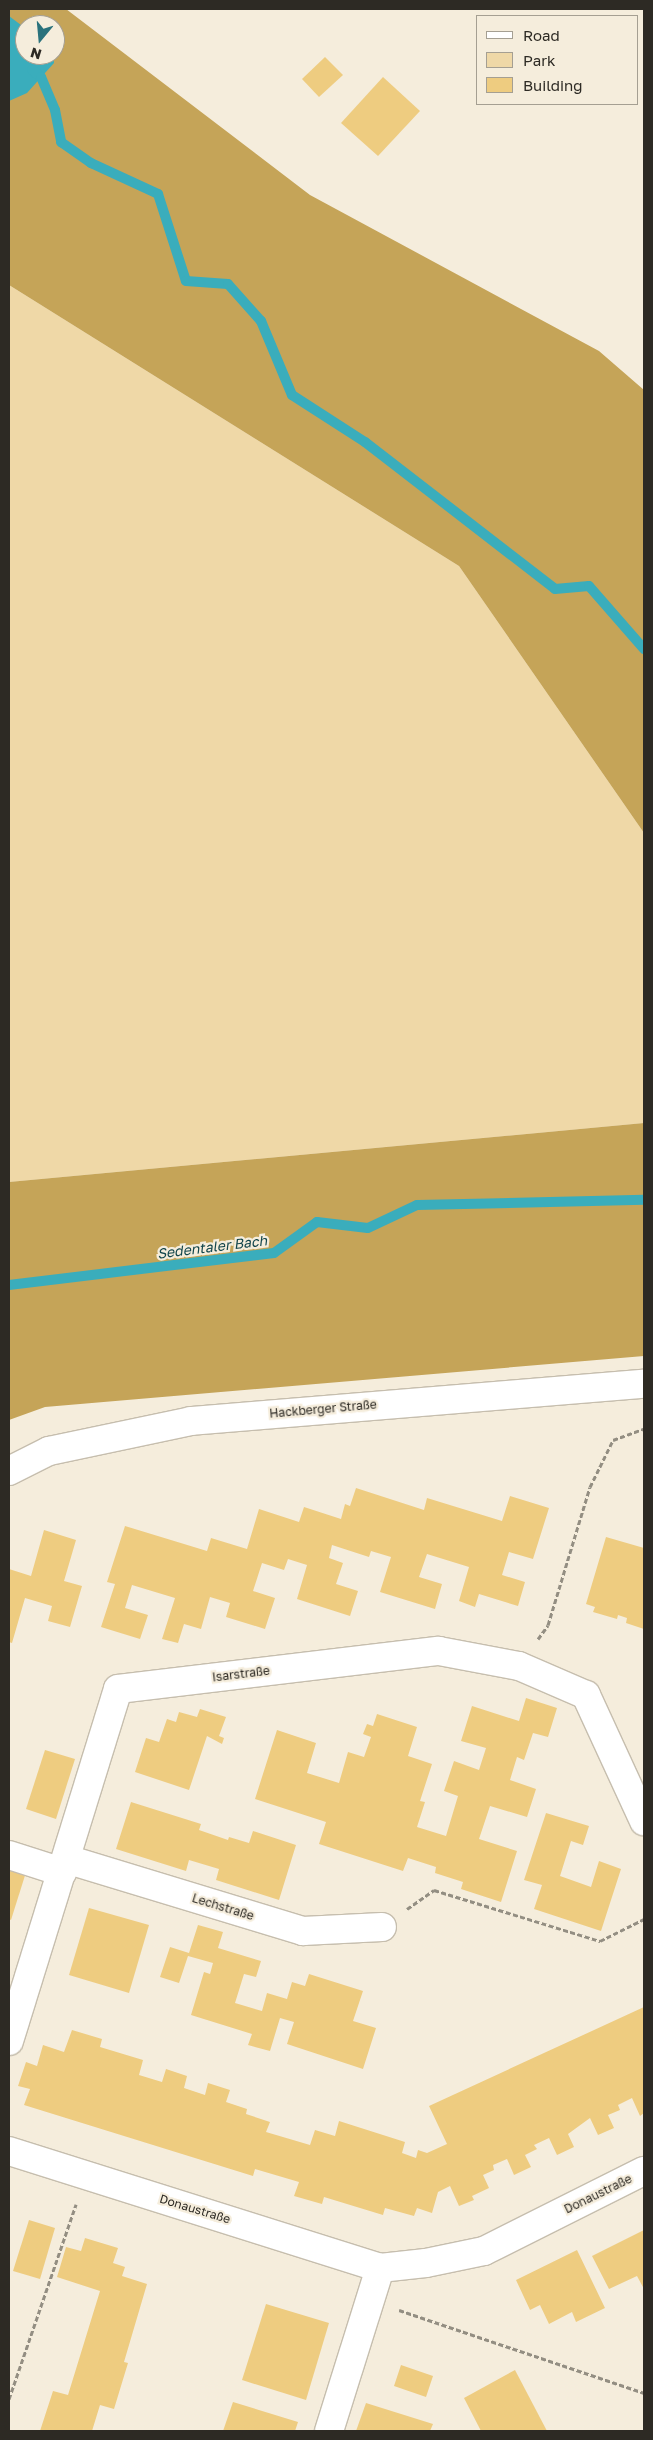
<!DOCTYPE html>
<html>
<head>
<meta charset="utf-8">
<style>
  body { margin:0 }
  #map { position:relative; width:653px; height:2440px; overflow:hidden; background:#f5eddc; font-family:"Golos Text",sans-serif }
  div>[style] { position:absolute }
  [style*='--x'] { left:calc(var(--x)*1px); top:calc(var(--y)*1px); width:calc(var(--w)*1px); rotate:calc(var(--a)*1deg) }
  .green>* { inset:0; background:#efd8a7 }
  .forest>* { inset:0; background:#c5a458 }
  .water>* { inset:0; background:#3aadbc }
  .stream>* { height:10px; margin:-5px; padding:0 5px; transform-origin:5px; border-radius:5px; background:#3aadbc }
  .building>* { inset:0; background:#eecc80 }
  .path>* { height:3px; margin-top:-1.5px; transform-origin:0; background:repeating-linear-gradient(90deg,#938e82 0 5px,transparent 0 7.5px) }
  .roads { filter:drop-shadow(1px 0 #c6beae) drop-shadow(-1px 0 #c6beae) drop-shadow(0 1px #c6beae) drop-shadow(0 -1px #c6beae) }
  .minor>* { height:28px; margin:-14px; padding:0 14px; transform-origin:14px; border-radius:14px; background:#fff }
  span { translate:-50% -50%; white-space:nowrap; text-align:center; line-height:1.15; -webkit-text-stroke:4.5px #f5eddc; paint-order:stroke }
  .street-label { font-size:12px; color:#2d2a24 }
  .water-label { font-size:14px; color:#12454b; font-style:italic }
  .frame { position:absolute; inset:0; border:10px solid #2d2a24; pointer-events:none }
  .legend { position:absolute; left:476px; top:15px; width:162px; height:90px; box-sizing:border-box; background:#f5eddc; border:1px solid #a59f92; margin:0; padding:6px 9px; list-style:none; font-size:15px; color:#2d2a24 }
  .legend li { display:flex; align-items:center; gap:10px; height:25px }
  .legend b { width:25px; border:1px solid #a59f92 }
  .north { position:absolute; left:15px; top:15px; width:50px; height:50px; box-sizing:border-box; background:#f5eddc; border:1px solid #a59f92; border-radius:50%; rotate:197deg; font-size:14px; font-weight:700; line-height:20px; text-align:center; color:#2d2a24 }
  .north::after { content:''; display:block; margin:auto; width:18px; height:22px; background:#2a727c; clip-path:polygon(50% 0,100% 100%,50% 72%,0 100%) }
</style>
</head>
<body>
<div id="map">
  <div class="green">
    <div style="clip-path:polygon(9px 285px,459px 566px,644px 833px,644px 1123px,9px 1182px)"></div>
  </div>
  <div class="forest">
    <div style="clip-path:polygon(evenodd,9px 9px,66px 9px,310px 195px,599px 351px,644px 390px,644px 833px,459px 566px,9px 285px,9px 9px,25px 25px,55px 25px,55px 55px,25px 55px,25px 25px)"></div>
    <div style="clip-path:polygon(644px 1123px,644px 1356px,45px 1407px,9px 1420px,9px 1182px)"></div>
  </div>
  <div class="water">
    <div style="clip-path:polygon(9px 16px,25px 28px,25px 55px,53px 55px,54px 63px,27px 93px,9px 101px)"></div>
  </div>
  <div class="stream">
    <div style="--x:32;--y:70;--w:11;--a:38"></div>
    <div style="--x:41;--y:77;--w:36;--a:67"></div>
    <div style="--x:55;--y:110;--w:33;--a:79"></div>
    <div style="--x:61;--y:142;--w:37;--a:35"></div>
    <div style="--x:91;--y:163;--w:74;--a:24.8"></div>
    <div style="--x:158;--y:194;--w:91;--a:72.2"></div>
    <div style="--x:186;--y:281;--w:42;--a:4.1"></div>
    <div style="--x:228;--y:284;--w:50;--a:48.3"></div>
    <div style="--x:261;--y:321;--w:80;--a:67.3"></div>
    <div style="--x:292;--y:395;--w:87;--a:32.8"></div>
    <div style="--x:365;--y:442;--w:240;--a:37.7"></div>
    <div style="--x:555;--y:589;--w:34;--a:-5"></div>
    <div style="--x:589;--y:586;--w:84;--a:48.9"></div>
    <div style="--x:9;--y:1285;--w:267;--a:-6.9"></div>
    <div style="--x:274;--y:1253;--w:53;--a:-35.8"></div>
    <div style="--x:317;--y:1222;--w:51;--a:6.7"></div>
    <div style="--x:368;--y:1228;--w:54;--a:-25.1"></div>
    <div style="--x:417;--y:1205;--w:227;--a:-1.3"></div>
  </div>
  <div class="building">
    <div style="clip-path:polygon(325px 57px,343px 75px,319px 97px,302px 79px)"></div>
    <div style="clip-path:polygon(383px 77px,420px 111px,378px 156px,341px 123px)"></div>
    <div style="clip-path:polygon(356px 1488px,424px 1510px,427px 1498px,502px 1521px,510px 1496px,549px 1508px,533px 1559px,509px 1552px,502px 1575px,525px 1582px,518px 1606px,479px 1594px,475px 1607px,459px 1601px,469px 1567px,427px 1554px,419px 1577px,442px 1584px,435px 1609px,380px 1592px,391px 1557px,371px 1551px,369px 1557px,332px 1545px,329px 1558px,343px 1563px,336px 1584px,358px 1591px,350px 1616px,297px 1599px,307px 1565px,288px 1559px,284px 1570px,262px 1563px,253px 1591px,275px 1598px,265px 1629px,226px 1617px,230px 1603px,210px 1597px,201px 1629px,184px 1624px,178px 1643px,162px 1639px,175px 1598px,132px 1585px,125px 1608px,148px 1615px,140px 1639px,101px 1627px,115px 1584px,107px 1582px,125px 1526px,207px 1551px,211px 1538px,247px 1549px,259px 1509px,299px 1522px,304px 1507px,341px 1519px,345px 1504px,350px 1506px)"></div>
    <div style="clip-path:polygon(44px 1530px,76px 1540px,64px 1581px,82px 1586px,70px 1627px,48px 1621px,52px 1606px,25px 1598px,12px 1643px,9px 1642px,9px 1569px,31px 1576px)"></div>
    <div style="clip-path:polygon(606px 1537px,644px 1548px,644px 1629px,626px 1623px,627px 1618px,618px 1615px,617px 1619px,593px 1612px,595px 1607px,586px 1604px)"></div>
    <div style="clip-path:polygon(526px 1698px,557px 1708px,548px 1737px,533px 1733px,524px 1760px,517px 1757px,510px 1780px,536px 1789px,527px 1817px,490px 1806px,479px 1839px,517px 1851px,501px 1902px,461px 1889px,463px 1882px,435px 1873px,436px 1867px,408px 1858px,403px 1871px,319px 1844px,326px 1822px,255px 1799px,277px 1730px,316px 1743px,307px 1773px,339px 1783px,348px 1752px,364px 1757px,371px 1737px,363px 1734px,367px 1724px,373px 1726px,377px 1714px,417px 1727px,408px 1756px,432px 1764px,420px 1801px,425px 1802px,417px 1827px,446px 1836px,458px 1796px,444px 1791px,454px 1761px,479px 1770px,486px 1748px,461px 1741px,472px 1706px,519px 1721px)"></div>
    <div style="clip-path:polygon(200px 1709px,226px 1717px,219px 1736px,224px 1738px,222px 1744px,207px 1736px,189px 1790px,135px 1772px,146px 1738px,159px 1742px,167px 1719px,176px 1722px,179px 1712px,197px 1717px)"></div>
    <div style="clip-path:polygon(45px 1750px,75px 1759px,56px 1819px,26px 1809px)"></div>
    <div style="clip-path:polygon(131px 1802px,201px 1824px,199px 1830px,228px 1840px,229px 1837px,249px 1843px,253px 1831px,296px 1845px,279px 1900px,216px 1880px,219px 1869px,189px 1860px,186px 1871px,116px 1849px)"></div>
    <div style="clip-path:polygon(546px 1813px,589px 1826px,583px 1845px,571px 1841px,560px 1876px,591px 1887px,599px 1861px,621px 1869px,601px 1931px,534px 1909px,542px 1885px,524px 1880px)"></div>
    <div style="clip-path:polygon(9px 1863px,27px 1869px,11px 1920px,9px 1919px)"></div>
    <div style="clip-path:polygon(89px 1908px,149px 1925px,129px 1993px,69px 1975px)"></div>
    <div style="clip-path:polygon(198px 1925px,223px 1932px,218px 1948px,261px 1961px,256px 1977px,244px 1974px,235px 2003px,262px 2011px,267px 1993px,287px 1999px,292px 1982px,305px 1986px,309px 1974px,363px 1991px,353px 2021px,376px 2028px,363px 2069px,287px 2044px,294px 2022px,280px 2018px,270px 2051px,248px 2045px,252px 2034px,191px 2015px,204px 1972px,210px 1974px,213px 1963px,188px 1956px,179px 1983px,160px 1977px,170px 1947px,189px 1953px)"></div>
    <div style="clip-path:polygon(644px 2007px,644px 2113px,640px 2116px,632px 2098px,618px 2105px,620px 2110px,608px 2115px,614px 2128px,598px 2135px,590px 2118px,568px 2134px,574px 2147px,557px 2155px,549px 2138px,534px 2145px,537px 2149px,525px 2155px,531px 2167px,514px 2175px,507px 2159px,493px 2165px,494px 2170px,483px 2175px,489px 2188px,472px 2196px,474px 2200px,459px 2206px,450px 2186px,438px 2192px,432px 2213px,417px 2208px,414px 2216px,385px 2208px,383px 2215px,324px 2197px,322px 2204px,294px 2196px,299px 2182px,255px 2169px,253px 2176px,24px 2105px,30px 2089px,18px 2086px,26px 2062px,37px 2066px,43px 2045px,64px 2052px,72px 2030px,102px 2039px,100px 2047px,143px 2060px,139px 2075px,162px 2082px,166px 2069px,187px 2076px,184px 2088px,205px 2095px,208px 2083px,230px 2090px,226px 2102px,247px 2109px,246px 2114px,270px 2122px,266px 2132px,310px 2145px,315px 2130px,335px 2136px,339px 2121px,405px 2142px,402px 2153px,416px 2158px,418px 2150px,427px 2153px,447px 2144px,429px 2106px)"></div>
    <div style="clip-path:polygon(29px 2220px,55px 2228px,40px 2279px,13px 2271px)"></div>
    <div style="clip-path:polygon(644px 2230px,644px 2289px,637px 2276px,609px 2289px,592px 2256px)"></div>
    <div style="clip-path:polygon(85px 2238px,118px 2248px,113px 2263px,125px 2267px,122px 2276px,147px 2284px,124px 2362px,128px 2363px,114px 2409px,100px 2405px,92px 2431px,40px 2431px,53px 2391px,68px 2395px,100px 2291px,57px 2277px,66px 2247px,81px 2251px)"></div>
    <div style="clip-path:polygon(577px 2250px,605px 2308px,576px 2322px,572px 2312px,549px 2324px,540px 2305px,530px 2310px,516px 2280px)"></div>
    <div style="clip-path:polygon(266px 2304px,329px 2323px,306px 2400px,242px 2380px)"></div>
    <div style="clip-path:polygon(401px 2365px,433px 2376px,426px 2397px,394px 2386px)"></div>
    <div style="clip-path:polygon(515px 2370px,547px 2431px,481px 2431px,464px 2398px)"></div>
    <div style="clip-path:polygon(233px 2402px,298px 2422px,295px 2431px,223px 2431px)"></div>
    <div style="clip-path:polygon(366px 2403px,433px 2424px,430px 2431px,356px 2431px)"></div>
  </div>
  <div class="path">
    <div style="--x:538;--y:1639;--w:17;--a:-54"></div>
    <div style="--x:548;--y:1625;--w:144;--a:-73.1"></div>
    <div style="--x:590;--y:1487;--w:52;--a:-63.9"></div>
    <div style="--x:613;--y:1440;--w:33;--a:-20"></div>
    <div style="--x:407;--y:1909;--w:33;--a:-35"></div>
    <div style="--x:434;--y:1890;--w:174;--a:17.1"></div>
    <div style="--x:600;--y:1941;--w:49;--a:-26.6"></div>
    <div style="--x:399;--y:2310;--w:259;--a:18.7"></div>
    <div style="--x:9;--y:2399;--w:206;--a:-71"></div>
  </div>
  <div class="roads">
    <div class="minor">
      <div style="--x:9;--y:1471;--w:45;--a:-26.6"></div>
      <div style="--x:49;--y:1451;--w:145;--a:-11.9"></div>
      <div style="--x:191;--y:1421;--w:455;--a:-4.7"></div>
      <div style="--x:9;--y:1855;--w:56;--a:17.8"></div>
      <div style="--x:66;--y:1859;--w:248;--a:16.9"></div>
      <div style="--x:303;--y:1931;--w:79;--a:-2.9"></div>
      <div style="--x:9;--y:2041;--w:368;--a:-72.8"></div>
      <div style="--x:118;--y:1689;--w:323;--a:-6.8"></div>
      <div style="--x:439;--y:1651;--w:81;--a:10.6"></div>
      <div style="--x:519;--y:1666;--w:73;--a:23.4"></div>
      <div style="--x:586;--y:1695;--w:139;--a:65.3"></div>
      <div style="--x:9;--y:2151;--w:389;--a:17.5"></div>
      <div style="--x:380;--y:2268;--w:46;--a:-6.2"></div>
      <div style="--x:426;--y:2263;--w:59;--a:-11.7"></div>
      <div style="--x:484;--y:2251;--w:179;--a:-26.6"></div>
      <div style="--x:329;--y:2431;--w:171;--a:-72.6"></div>
    </div>
  </div>
  <div class="street-label">
    <span style="left:323px;top:1409px;rotate:-5deg">Hackberger Straße</span>
    <span style="left:241px;top:1674px;rotate:-7deg">Isarstraße</span>
    <span style="left:223px;top:1907px;rotate:17deg">Lechstraße</span>
    <span style="left:598px;top:2194px;rotate:-26deg">Donaustraße</span>
    <span style="left:195px;top:2209px;rotate:17deg">Donaustraße</span>
  </div>
  <div class="water-label">
    <span style="left:212px;top:1247px;rotate:-7deg">Sedentaler Bach</span>
  </div>
  <div class="frame"></div>
  <ul class="legend">
  <li><b style="height:6px;background:#fff"></b>Road</li>
  <li><b style="height:14px;background:#efd8a7"></b>Park</li>
  <li><b style="height:14px;background:#eecc80"></b>Building</li>
  </ul>
  <div class="north">N</div>
</div>
</body>
</html>
